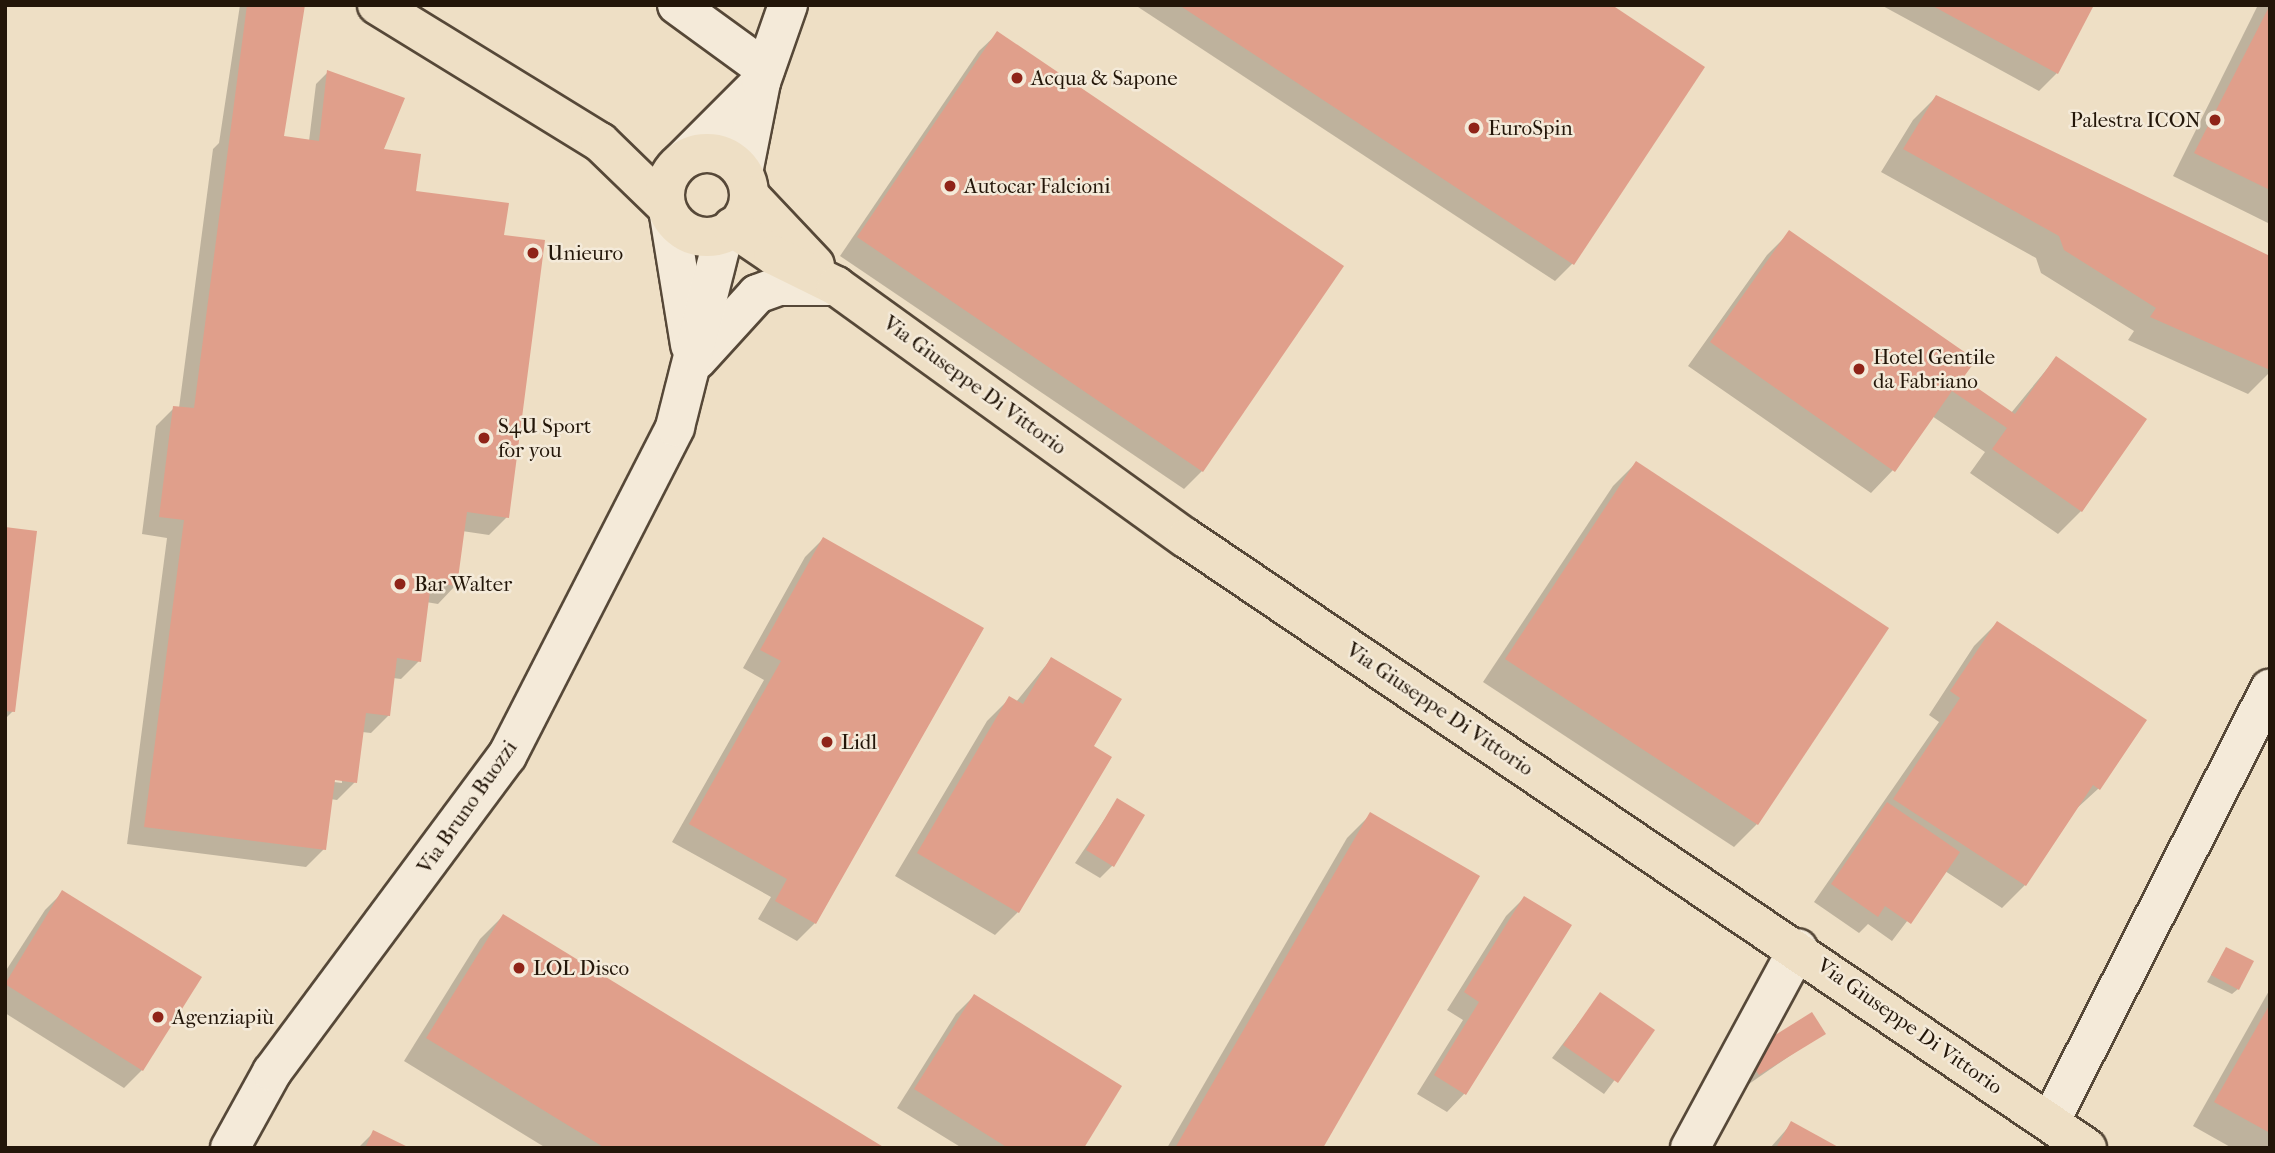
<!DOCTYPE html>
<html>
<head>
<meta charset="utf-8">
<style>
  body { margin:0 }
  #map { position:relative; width:2275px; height:1153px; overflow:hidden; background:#eedfc5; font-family:"IM FELL French Canon",serif }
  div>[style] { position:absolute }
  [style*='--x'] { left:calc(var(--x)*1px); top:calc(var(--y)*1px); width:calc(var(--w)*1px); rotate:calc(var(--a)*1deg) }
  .shadow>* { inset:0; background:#0003 }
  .building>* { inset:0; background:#e09f8b }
  .roads { filter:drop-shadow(2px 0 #564838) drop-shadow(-2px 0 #564838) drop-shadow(0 2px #564838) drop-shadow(0 -2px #564838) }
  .minor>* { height:38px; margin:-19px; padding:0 19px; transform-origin:19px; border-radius:19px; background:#f4ead9 }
  .major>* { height:38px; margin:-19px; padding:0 19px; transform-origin:19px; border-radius:19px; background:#eedfc5 }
  .major>.ring { margin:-19px; padding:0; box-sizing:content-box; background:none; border:38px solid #eedfc5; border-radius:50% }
  .dots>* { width:19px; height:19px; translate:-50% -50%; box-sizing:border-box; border:4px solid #f4ead9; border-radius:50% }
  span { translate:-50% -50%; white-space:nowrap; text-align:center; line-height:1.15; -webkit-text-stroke:5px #f4ead9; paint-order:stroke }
  .poi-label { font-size:21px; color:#231609 }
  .left { translate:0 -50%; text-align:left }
  .right { translate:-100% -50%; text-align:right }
  .street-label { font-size:21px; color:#231609 }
  .frame { position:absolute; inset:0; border:7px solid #231609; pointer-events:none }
</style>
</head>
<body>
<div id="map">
  <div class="shadow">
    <div style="clip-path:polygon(evenodd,240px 5px,303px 5px,282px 138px,309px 141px,316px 84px,328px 72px,414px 193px,502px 236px,507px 517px,489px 535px,462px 531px,455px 586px,438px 604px,426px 602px,419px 661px,401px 679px,393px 678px,389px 715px,371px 733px,362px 732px,355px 782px,337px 800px,330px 799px,324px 849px,306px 867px,127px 844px,167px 538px,142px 534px,156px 426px,174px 408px,179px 408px,213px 149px,219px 143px,240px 5px,326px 777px,342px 780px,342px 783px,326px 781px,326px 777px)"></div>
    <div style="clip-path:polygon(1135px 5px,1608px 5px,1573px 263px,1555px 281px)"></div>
    <div style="clip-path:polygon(1881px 5px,2092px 5px,2057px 73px,2039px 91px)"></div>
    <div style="clip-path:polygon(2258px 5px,2270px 5px,2270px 224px,2173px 176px)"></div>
    <div style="clip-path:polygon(997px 34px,1202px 471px,1184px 489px,840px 256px,979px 51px)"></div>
    <div style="clip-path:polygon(1936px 97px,2270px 258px,2270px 372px,2248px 394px,2128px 340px,2134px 331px,2041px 273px,2036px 258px,1881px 172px,1913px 120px)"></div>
    <div style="clip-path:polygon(1790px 232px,1961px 378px,2011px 413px,2056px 358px,2081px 511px,2058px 534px,1970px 473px,1985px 452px,1932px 416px,1893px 470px,1871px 493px,1688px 366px,1767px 255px)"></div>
    <div style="clip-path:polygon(1636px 463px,1757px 824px,1734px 847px,1483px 682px,1613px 486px)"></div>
    <div style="clip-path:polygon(5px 529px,13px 711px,5px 719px)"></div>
    <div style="clip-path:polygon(823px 539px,815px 923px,797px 941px,758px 919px,771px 897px,672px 842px,764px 680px,743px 668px,805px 557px)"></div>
    <div style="clip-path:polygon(1997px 623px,2099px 788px,2075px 810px,2025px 885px,2002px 908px,1945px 871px,1892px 941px,1868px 924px,1859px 933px,1814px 902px,1939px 722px,1929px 715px,1974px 646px)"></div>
    <div style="clip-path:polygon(1051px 659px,1091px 747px,1018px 912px,995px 935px,895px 876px,987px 721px,1010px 698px,1016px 702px)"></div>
    <div style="clip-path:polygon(1117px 801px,1112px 866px,1100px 878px,1075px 863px)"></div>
    <div style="clip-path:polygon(1370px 815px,1321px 1148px,1167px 1148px,1347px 838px)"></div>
    <div style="clip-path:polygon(63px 892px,142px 1070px,124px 1088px,5px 1013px,5px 972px,45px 910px)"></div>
    <div style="clip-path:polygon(1524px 898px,1569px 926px,1464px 1094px,1447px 1112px,1417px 1094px,1463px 1020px,1447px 1010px,1506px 916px)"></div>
    <div style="clip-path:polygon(503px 916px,882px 1148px,546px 1148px,404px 1061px,480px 939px)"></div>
    <div style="clip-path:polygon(2226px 949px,2238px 989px,2232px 994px,2207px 982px)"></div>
    <div style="clip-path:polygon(2270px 989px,2270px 1148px,2232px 1148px,2193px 1126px)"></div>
    <div style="clip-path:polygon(1600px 995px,1652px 1031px,1604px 1094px,1552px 1058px)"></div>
    <div style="clip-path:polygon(974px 996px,1082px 1148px,962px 1148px,897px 1108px,956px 1014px)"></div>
    <div style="clip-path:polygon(1823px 1033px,1746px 1086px,1734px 1067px)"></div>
    <div style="clip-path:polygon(1792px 1123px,1837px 1148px,1770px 1148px)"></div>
    <div style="clip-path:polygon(374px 1132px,406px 1148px,358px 1148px)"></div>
  </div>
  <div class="building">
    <div style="clip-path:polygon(247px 5px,305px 5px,284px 136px,319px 141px,327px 70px,405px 98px,384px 149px,421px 154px,416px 191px,509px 203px,504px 235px,545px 240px,509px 518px,467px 512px,457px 586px,431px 583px,421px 662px,397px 658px,390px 716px,366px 713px,357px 783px,335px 780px,326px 850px,144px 827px,184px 520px,159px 517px,173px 406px,194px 408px)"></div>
    <div style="clip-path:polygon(1179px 5px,1612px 5px,1705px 67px,1574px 265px)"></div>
    <div style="clip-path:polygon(1931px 5px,2094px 5px,2058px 74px)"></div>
    <div style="clip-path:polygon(2270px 5px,2270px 190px,2194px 153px)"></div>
    <div style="clip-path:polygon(997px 31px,1344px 266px,1203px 472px,857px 237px)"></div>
    <div style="clip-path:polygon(1936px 95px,2270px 256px,2270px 370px,2150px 317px,2156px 308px,2064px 250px,2059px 236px,1903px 149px)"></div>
    <div style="clip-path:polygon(1789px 230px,1976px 360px,1963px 378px,2015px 414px,2056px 356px,2147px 419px,2082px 512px,1992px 449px,2007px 428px,1952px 391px,1895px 472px,1710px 342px)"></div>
    <div style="clip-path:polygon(1636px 461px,1889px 628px,1758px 825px,1505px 659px)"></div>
    <div style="clip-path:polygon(5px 527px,37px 531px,15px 712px,5px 711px)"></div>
    <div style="clip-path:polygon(823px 537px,984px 628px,816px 924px,775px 901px,787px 879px,689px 824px,781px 661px,760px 650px)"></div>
    <div style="clip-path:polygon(1997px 621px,2147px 720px,2100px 790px,2093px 785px,2026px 886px,1893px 799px,1960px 698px,1950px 691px)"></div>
    <div style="clip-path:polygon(1051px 657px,1122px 699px,1094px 746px,1112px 757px,1019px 913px,917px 853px,1009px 696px,1023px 704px)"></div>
    <div style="clip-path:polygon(1117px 798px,1145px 815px,1114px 867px,1086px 850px)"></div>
    <div style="clip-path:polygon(1887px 802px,1960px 852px,1911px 924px,1885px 906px,1878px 917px,1831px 884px)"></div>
    <div style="clip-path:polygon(1370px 812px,1480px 876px,1323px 1148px,1175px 1148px)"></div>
    <div style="clip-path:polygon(62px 890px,202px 977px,143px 1071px,5px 984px)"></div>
    <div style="clip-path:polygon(1524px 896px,1572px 925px,1466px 1095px,1434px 1075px,1479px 1002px,1464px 992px)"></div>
    <div style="clip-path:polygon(503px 914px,885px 1148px,605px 1148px,426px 1038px)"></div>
    <div style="clip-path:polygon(2226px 947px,2254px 961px,2239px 990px,2211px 975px)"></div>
    <div style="clip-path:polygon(1600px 992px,1655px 1030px,1618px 1083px,1563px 1045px)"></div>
    <div style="clip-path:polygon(974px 994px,1122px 1086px,1084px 1148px,1008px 1148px,914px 1089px)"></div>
    <div style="clip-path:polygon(2270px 1004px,2270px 1133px,2214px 1102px)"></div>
    <div style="clip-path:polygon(1812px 1012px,1826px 1034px,1759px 1075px,1745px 1054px)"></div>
    <div style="clip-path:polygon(1791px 1121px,1840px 1148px,1776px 1148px)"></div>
    <div style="clip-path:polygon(373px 1130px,410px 1148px,365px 1148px)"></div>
  </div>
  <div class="roads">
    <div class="minor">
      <div style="--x:677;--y:5;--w:109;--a:36"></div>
      <div style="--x:683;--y:160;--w:110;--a:-45"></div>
      <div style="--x:743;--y:173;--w:93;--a:-78.8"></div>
      <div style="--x:761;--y:82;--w:82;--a:-70.7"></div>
      <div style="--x:669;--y:215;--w:132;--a:80.8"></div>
      <div style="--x:697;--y:360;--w:89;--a:-47.7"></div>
      <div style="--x:757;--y:294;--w:23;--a:-20"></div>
      <div style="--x:779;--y:286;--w:57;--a:0"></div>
      <div style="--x:2050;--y:1122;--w:486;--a:-63.1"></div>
      <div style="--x:230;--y:1148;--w:87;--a:-61.1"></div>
      <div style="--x:272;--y:1072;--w:394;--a:-53.4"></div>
      <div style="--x:507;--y:756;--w:369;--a:-62.9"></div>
      <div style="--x:675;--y:427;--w:199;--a:-75.8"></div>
      <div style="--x:1690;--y:1148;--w:227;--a:-61.6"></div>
    </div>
    <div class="major">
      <div style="--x:377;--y:5;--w:262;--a:31.6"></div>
      <div style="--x:600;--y:142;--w:92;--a:44.1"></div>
      <div class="ring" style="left:665px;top:153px;width:46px;height:46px"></div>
      <div style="--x:749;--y:195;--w:96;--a:46.7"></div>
      <div style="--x:732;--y:227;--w:50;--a:34.3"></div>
      <div style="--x:773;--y:255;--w:70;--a:26.2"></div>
      <div style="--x:836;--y:286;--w:431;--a:35.8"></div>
      <div style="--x:1186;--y:538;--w:1088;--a:34.1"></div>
    </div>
  </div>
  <div class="dots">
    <div style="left:1017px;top:78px;background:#8f2418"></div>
    <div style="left:2215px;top:120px;background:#8f2418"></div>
    <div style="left:1474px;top:128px;background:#8f2418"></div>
    <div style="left:950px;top:186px;background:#8f2418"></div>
    <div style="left:533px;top:253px;background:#8f2418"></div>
    <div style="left:1859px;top:369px;background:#8f2418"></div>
    <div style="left:484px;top:438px;background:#8f2418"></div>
    <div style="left:400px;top:584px;background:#8f2418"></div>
    <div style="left:827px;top:742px;background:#8f2418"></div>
    <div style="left:519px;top:968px;background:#8f2418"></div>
    <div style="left:158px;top:1017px;background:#8f2418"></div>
  </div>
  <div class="poi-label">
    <span class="left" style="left:1031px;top:78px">Acqua &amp; Sapone</span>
    <span class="right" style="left:2201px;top:120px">Palestra ICON</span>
    <span class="left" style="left:1488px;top:128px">EuroSpin</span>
    <span class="left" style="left:964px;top:186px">Autocar Falcioni</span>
    <span class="left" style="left:547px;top:253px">Unieuro</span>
    <span class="left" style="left:1873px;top:369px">Hotel Gentile<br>da Fabriano</span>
    <span class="left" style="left:498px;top:438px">S4U Sport<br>for you</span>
    <span class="left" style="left:414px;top:584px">Bar Walter</span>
    <span class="left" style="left:841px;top:742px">Lidl</span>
    <span class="left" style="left:533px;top:968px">LOL Disco</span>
    <span class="left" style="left:172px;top:1017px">Agenziapiù</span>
  </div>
  <div class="street-label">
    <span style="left:975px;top:385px;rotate:36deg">Via Giuseppe Di Vittorio</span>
    <span style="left:1440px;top:709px;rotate:34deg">Via Giuseppe Di Vittorio</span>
    <span style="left:467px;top:807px;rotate:-55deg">Via Bruno Buozzi</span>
    <span style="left:1910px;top:1026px;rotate:35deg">Via Giuseppe Di Vittorio</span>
  </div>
  <div class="frame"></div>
</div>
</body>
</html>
